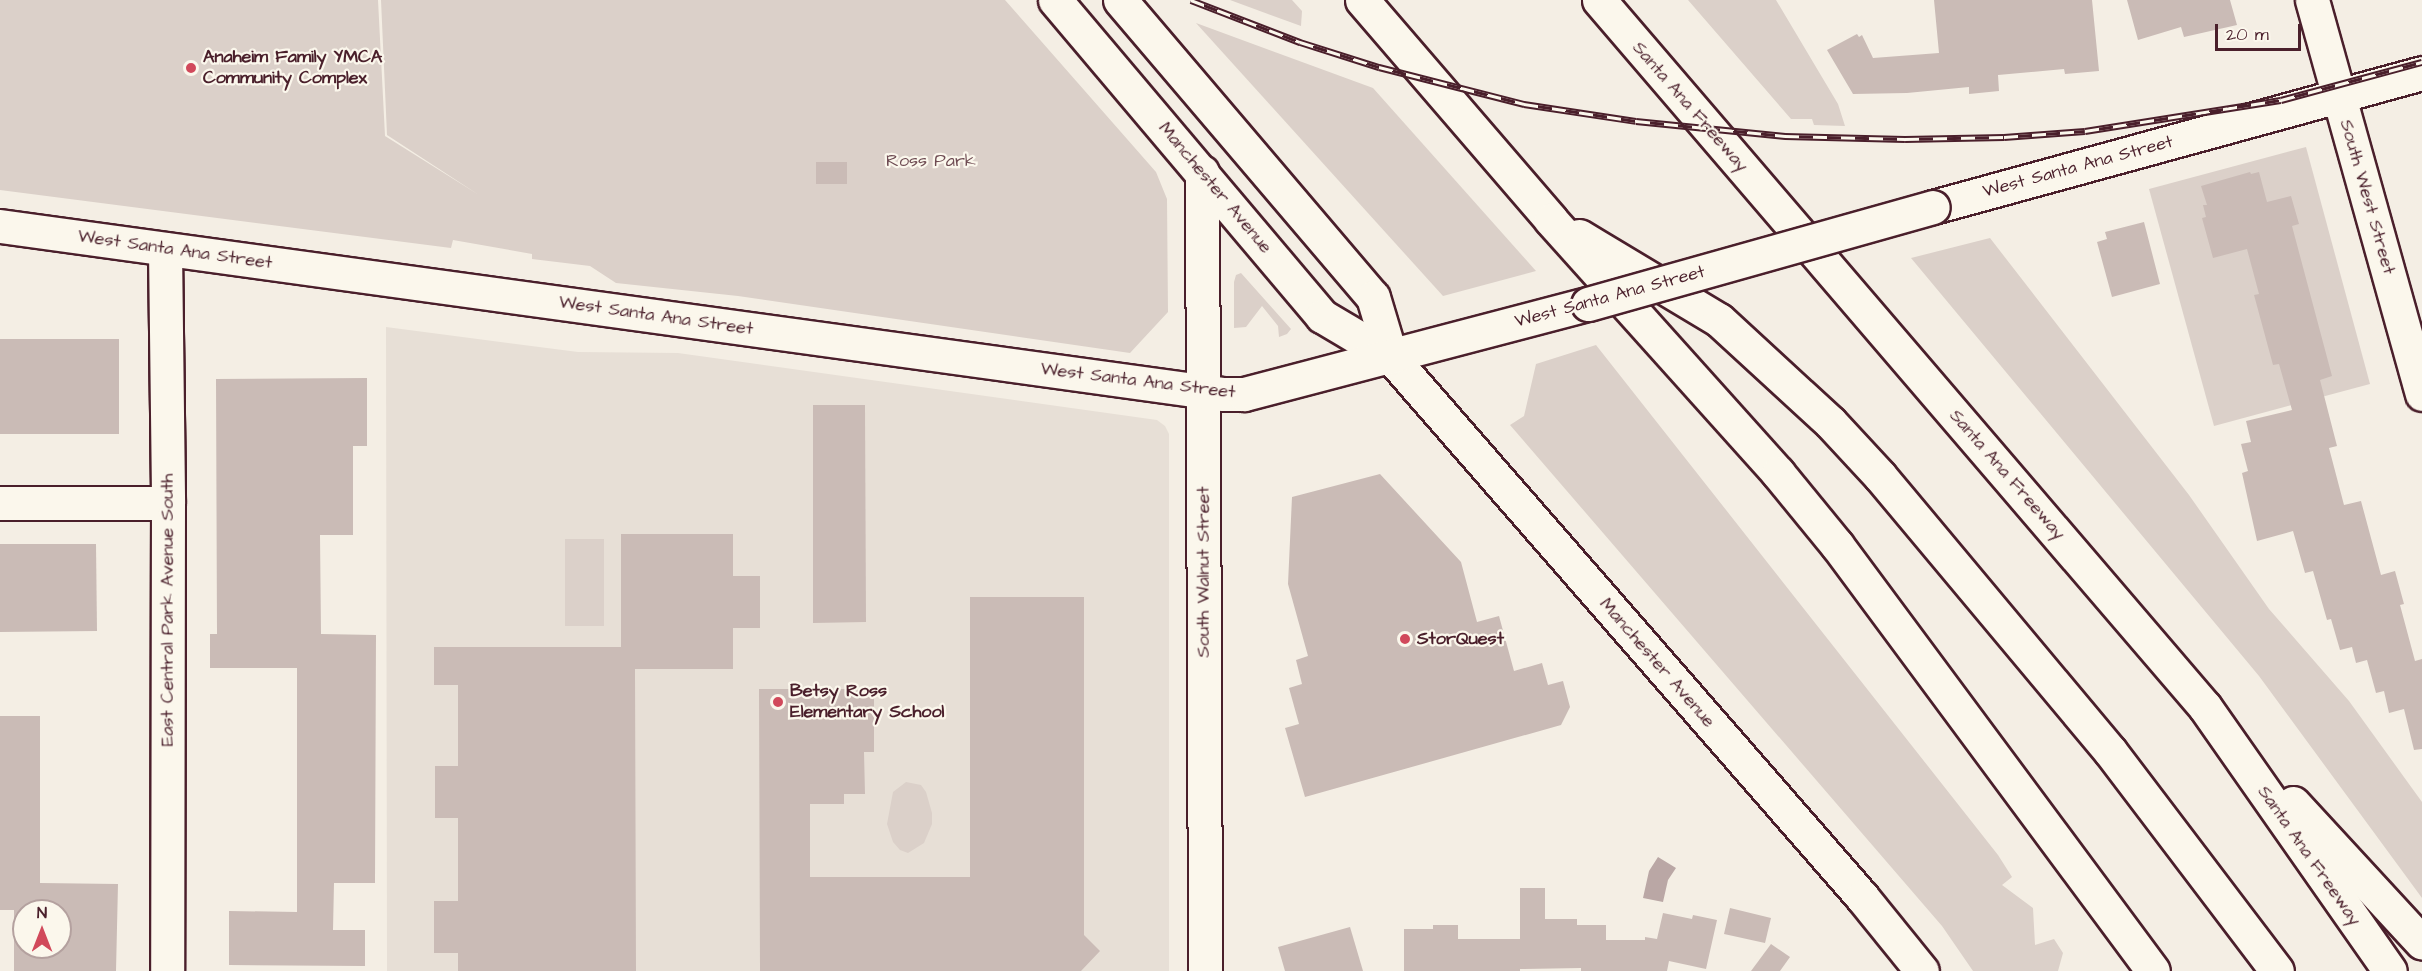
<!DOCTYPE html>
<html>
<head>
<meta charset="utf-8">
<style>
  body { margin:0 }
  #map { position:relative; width:2422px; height:971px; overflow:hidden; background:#f4eee4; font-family:"Architects Daughter",sans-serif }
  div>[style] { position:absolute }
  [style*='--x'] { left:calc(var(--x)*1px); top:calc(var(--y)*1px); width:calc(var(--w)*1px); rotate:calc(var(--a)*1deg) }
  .built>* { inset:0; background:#e7dfd6 }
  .green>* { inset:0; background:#dbd0c9 }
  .water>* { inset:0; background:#baa7a5 }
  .building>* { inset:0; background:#cabbb6 }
  .roads { filter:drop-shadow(2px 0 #4a1f2b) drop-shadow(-2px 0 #4a1f2b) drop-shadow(0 2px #4a1f2b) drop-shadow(0 -2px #4a1f2b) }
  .minor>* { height:33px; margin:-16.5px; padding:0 16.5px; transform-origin:16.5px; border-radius:16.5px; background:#fbf7ec }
  .highway>* { height:33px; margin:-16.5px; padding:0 16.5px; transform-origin:16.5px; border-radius:16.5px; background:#fbf7ec }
  .rail>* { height:7px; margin-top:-3.5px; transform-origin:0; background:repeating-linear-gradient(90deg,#fbf7ec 0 14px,#4a1f2b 0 28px); box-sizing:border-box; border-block:2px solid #4a1f2b }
  .bridges { filter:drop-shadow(2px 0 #4a1f2b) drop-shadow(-2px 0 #4a1f2b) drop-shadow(0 2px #4a1f2b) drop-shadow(0 -2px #4a1f2b) }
  .minor-bridge>* { height:33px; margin:-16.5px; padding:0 16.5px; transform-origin:16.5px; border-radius:16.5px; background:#fbf7ec }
  .dots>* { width:16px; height:16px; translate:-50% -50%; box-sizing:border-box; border:3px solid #fbf7ec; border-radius:50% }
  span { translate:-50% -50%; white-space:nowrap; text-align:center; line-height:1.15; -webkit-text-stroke:4.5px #fbf7ec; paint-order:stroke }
  .poi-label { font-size:18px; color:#4a1f2b; font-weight:700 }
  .left { translate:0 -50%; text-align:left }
  .street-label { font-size:18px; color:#4a1f2b }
  .park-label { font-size:18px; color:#6e4b52 }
  .north { position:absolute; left:12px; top:899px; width:60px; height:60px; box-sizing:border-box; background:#fbf7ec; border:2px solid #b4a19f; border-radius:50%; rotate:0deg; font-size:16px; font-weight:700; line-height:24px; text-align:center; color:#4a1f2b }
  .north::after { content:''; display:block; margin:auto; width:21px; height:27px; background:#d1495b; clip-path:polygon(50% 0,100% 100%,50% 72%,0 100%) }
  .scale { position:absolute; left:2215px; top:24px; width:86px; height:27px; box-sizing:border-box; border:3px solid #4a1f2b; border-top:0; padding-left:8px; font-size:18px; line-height:21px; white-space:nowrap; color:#4a1f2b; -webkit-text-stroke:4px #fbf7ec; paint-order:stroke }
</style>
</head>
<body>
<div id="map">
  <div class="built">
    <div style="clip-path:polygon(386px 327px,578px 352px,678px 353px,1157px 420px,1165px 426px,1169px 434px,1169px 971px,387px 971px)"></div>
  </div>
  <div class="green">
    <div style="clip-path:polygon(0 0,378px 0,385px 136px,479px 195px,387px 135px,381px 0,1005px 0,1156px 172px,1167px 199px,1168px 312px,1130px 353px,738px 296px,616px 283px,590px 266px,532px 259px,532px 254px,453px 240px,451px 248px,0 190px)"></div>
    <div style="clip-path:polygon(1230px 0,1292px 0,1302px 11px,1301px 26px)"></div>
    <div style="clip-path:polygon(1688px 0,1776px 0,1838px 104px,1845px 126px,1814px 125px,1812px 119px,1791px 119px)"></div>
    <div style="clip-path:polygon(1196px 23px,1373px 88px,1536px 271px,1443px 296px)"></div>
    <div style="clip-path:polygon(2306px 147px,2370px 384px,2214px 426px,2149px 189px)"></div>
    <div style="clip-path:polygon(1990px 238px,2189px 495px,2269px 609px,2349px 701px,2422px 802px,2422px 898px,2259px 676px,1911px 258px)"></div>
    <div style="clip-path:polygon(1241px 273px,1291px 329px,1287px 334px,1279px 337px,1278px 326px,1262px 306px,1246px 327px,1234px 328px,1234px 282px,1236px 275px)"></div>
    <div style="clip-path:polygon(1596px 345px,1998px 855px,2012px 877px,2002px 885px,2033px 908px,2035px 945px,2054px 939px,2063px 953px,2058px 971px,1973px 971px,1942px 926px,1510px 425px,1524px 416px,1536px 364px)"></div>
    <div style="clip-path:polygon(565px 539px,604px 539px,604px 626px,565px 626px)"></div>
    <div style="clip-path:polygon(906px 782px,921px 785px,926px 792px,932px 813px,932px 824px,924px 843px,908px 853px,900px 850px,893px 842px,887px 824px,893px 792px)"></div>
  </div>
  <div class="water">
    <div style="clip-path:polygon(1658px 857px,1676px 868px,1668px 880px,1663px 902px,1643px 898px,1649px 871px)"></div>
  </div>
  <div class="building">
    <div style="clip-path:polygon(1934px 0,2092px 0,2099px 71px,2065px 74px,2064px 69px,1998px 75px,1999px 91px,1969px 94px,1969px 87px,1907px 93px,1853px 94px,1827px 50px,1857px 34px,1859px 37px,1862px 35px,1873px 58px,1939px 53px)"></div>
    <div style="clip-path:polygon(2127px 0,2230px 0,2237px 25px,2184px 37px,2181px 27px,2138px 40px)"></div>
    <div style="clip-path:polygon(816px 162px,847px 162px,847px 184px,816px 184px)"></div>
    <div style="clip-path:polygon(2250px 172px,2251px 174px,2259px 172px,2267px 202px,2291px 196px,2299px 224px,2292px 226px,2332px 376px,2320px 380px,2337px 446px,2329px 448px,2344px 505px,2361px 501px,2381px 575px,2395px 571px,2404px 604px,2400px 605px,2415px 661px,2422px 659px,2422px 749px,2414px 750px,2404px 709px,2389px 713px,2384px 691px,2376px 693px,2367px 660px,2356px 663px,2352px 647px,2340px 650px,2331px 619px,2327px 620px,2313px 571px,2305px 573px,2293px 531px,2257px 541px,2242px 473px,2248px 471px,2241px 444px,2251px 442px,2246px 421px,2292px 410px,2279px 364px,2273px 365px,2254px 295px,2259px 294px,2247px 249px,2213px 258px,2202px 218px,2206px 217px,2203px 205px,2207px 205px,2201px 186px)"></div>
    <div style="clip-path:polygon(2144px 222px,2160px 284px,2112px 297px,2097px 242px,2107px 239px,2105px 232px)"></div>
    <div style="clip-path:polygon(0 339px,119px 339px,119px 434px,0 434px)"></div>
    <div style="clip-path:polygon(367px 378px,367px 446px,353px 446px,353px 535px,320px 535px,321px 634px,376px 635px,375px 883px,334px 883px,333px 930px,365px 930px,365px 966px,229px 965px,229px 911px,297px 912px,297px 668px,210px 668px,210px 634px,217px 634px,216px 379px)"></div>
    <div style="clip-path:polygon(813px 405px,865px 405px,866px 622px,813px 623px)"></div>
    <div style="clip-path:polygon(1380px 474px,1461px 562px,1477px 622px,1499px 616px,1514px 671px,1542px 663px,1548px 685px,1563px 681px,1570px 707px,1561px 725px,1305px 797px,1285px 728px,1299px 724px,1289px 688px,1302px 684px,1296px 660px,1308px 656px,1288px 584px,1292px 497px)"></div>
    <div style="clip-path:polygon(621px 534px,733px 534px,733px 576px,760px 576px,760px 628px,733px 628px,733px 669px,635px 669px,636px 971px,458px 971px,458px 953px,434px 953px,434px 901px,458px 901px,458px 818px,435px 818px,435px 766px,458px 766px,458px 685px,434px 685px,434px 647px,621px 647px)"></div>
    <div style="clip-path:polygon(0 544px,96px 544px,97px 631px,0 632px)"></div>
    <div style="clip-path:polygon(970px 597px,1084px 597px,1084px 935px,1100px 951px,1081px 971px,760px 971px,759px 689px,874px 689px,874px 752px,864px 752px,865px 794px,844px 794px,844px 804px,810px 804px,810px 877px,970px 877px)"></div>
    <div style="clip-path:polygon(evenodd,0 716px,40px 716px,40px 883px,118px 884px,116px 971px,14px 971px,14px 910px,0 910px,0 716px,24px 911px,60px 911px,60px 947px,24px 947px,24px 911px)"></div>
    <div style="clip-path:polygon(1520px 888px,1545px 888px,1545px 919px,1577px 919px,1577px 925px,1606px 925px,1606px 940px,1645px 940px,1645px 937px,1657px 939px,1663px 913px,1692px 919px,1693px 915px,1717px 920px,1706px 969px,1669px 961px,1667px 971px,1581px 971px,1581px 968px,1520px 969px,1520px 971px,1404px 971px,1404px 929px,1433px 929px,1433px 925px,1458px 925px,1458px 939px,1520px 939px)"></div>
    <div style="clip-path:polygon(1730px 908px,1771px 918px,1765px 943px,1724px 934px)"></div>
    <div style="clip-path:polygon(1350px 927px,1363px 971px,1285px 971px,1278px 947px)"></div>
    <div style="clip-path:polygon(1771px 944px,1790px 957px,1780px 971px,1751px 971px)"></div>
  </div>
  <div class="roads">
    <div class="minor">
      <div style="--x:1055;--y:0;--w:414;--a:49.8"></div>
      <div style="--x:1322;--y:316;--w:80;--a:30.7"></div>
      <div style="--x:1391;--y:357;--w:717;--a:48.9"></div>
      <div style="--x:1862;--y:897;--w:95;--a:51"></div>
      <div style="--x:1120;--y:0;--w:390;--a:49.6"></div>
      <div style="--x:1373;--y:297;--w:63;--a:73.3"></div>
      <div style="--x:2312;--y:0;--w:409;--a:74.4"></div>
      <div style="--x:1202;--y:172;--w:799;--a:89.78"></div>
      <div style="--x:1933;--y:207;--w:507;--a:-15.32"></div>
      <div style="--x:0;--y:226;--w:1235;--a:7.82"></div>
      <div style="--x:1224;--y:394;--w:20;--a:0"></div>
      <div style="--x:1244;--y:394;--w:356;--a:-14.7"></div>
      <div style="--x:165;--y:249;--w:254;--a:89.3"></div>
      <div style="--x:168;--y:503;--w:468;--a:90.1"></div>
      <div style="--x:0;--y:503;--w:168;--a:0"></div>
    </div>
    <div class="highway">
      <div style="--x:1362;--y:0;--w:290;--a:49.3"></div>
      <div style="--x:1551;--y:220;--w:340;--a:48.1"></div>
      <div style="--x:1778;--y:473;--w:93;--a:50.7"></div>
      <div style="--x:1837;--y:545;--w:530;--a:53.43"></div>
      <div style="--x:1599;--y:0;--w:931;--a:49.4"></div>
      <div style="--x:2205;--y:707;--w:322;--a:55"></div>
      <div style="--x:1579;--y:236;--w:163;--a:31"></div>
      <div style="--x:1719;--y:320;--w:151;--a:42.6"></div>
      <div style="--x:1830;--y:422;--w:74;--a:47.2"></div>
      <div style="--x:1880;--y:476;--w:359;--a:50.1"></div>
      <div style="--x:2110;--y:751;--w:276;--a:52.8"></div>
      <div style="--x:2293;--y:803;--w:190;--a:47.3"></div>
    </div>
  </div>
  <div class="rail">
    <div style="--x:1191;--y:0;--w:117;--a:21.1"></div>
    <div style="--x:1300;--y:42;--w:83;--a:17.6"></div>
    <div style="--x:1379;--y:67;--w:150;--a:14.3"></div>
    <div style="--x:1524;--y:104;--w:113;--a:8.6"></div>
    <div style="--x:1636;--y:121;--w:150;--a:5.7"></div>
    <div style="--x:1785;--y:136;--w:120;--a:1.4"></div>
    <div style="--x:1905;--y:139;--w:99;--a:-1.2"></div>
    <div style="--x:2004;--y:137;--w:81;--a:-4.2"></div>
    <div style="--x:2085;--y:131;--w:198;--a:-9"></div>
    <div style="--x:2281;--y:100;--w:146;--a:-15.1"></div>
  </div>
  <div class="bridges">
    <div class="minor-bridge">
      <div style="--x:1588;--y:304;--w:358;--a:-15.7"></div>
    </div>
  </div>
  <div class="dots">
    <div style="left:191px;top:68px;background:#d1495b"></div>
    <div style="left:1405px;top:639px;background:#d1495b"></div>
    <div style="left:778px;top:702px;background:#d1495b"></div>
  </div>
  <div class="poi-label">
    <span class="left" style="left:203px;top:68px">Anaheim Family YMCA<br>Community Complex</span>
    <span class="left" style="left:1417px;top:639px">StorQuest</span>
    <span class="left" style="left:790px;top:702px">Betsy Ross<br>Elementary School</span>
  </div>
  <div class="street-label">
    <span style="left:1690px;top:107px;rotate:49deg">Santa Ana Freeway</span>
    <span style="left:2078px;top:167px;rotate:-15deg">West Santa Ana Street</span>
    <span style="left:1215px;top:188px;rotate:50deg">Manchester Avenue</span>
    <span style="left:2367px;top:197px;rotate:74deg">South West Street</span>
    <span style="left:175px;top:250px;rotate:8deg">West Santa Ana Street</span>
    <span style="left:1610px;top:297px;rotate:-15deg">West Santa Ana Street</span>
    <span style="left:656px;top:316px;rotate:8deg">West Santa Ana Street</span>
    <span style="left:1138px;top:381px;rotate:7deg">West Santa Ana Street</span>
    <span style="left:2007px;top:475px;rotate:49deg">Santa Ana Freeway</span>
    <span style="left:1204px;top:572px;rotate:-90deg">South Walnut Street</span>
    <span style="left:168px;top:610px;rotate:-90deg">East Central Park Avenue South</span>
    <span style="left:1657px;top:663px;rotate:49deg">Manchester Avenue</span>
    <span style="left:2309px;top:856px;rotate:55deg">Santa Ana Freeway</span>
  </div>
  <div class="park-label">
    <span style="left:931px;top:161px">Ross Park</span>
  </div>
  <div class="north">N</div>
  <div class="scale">20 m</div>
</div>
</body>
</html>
